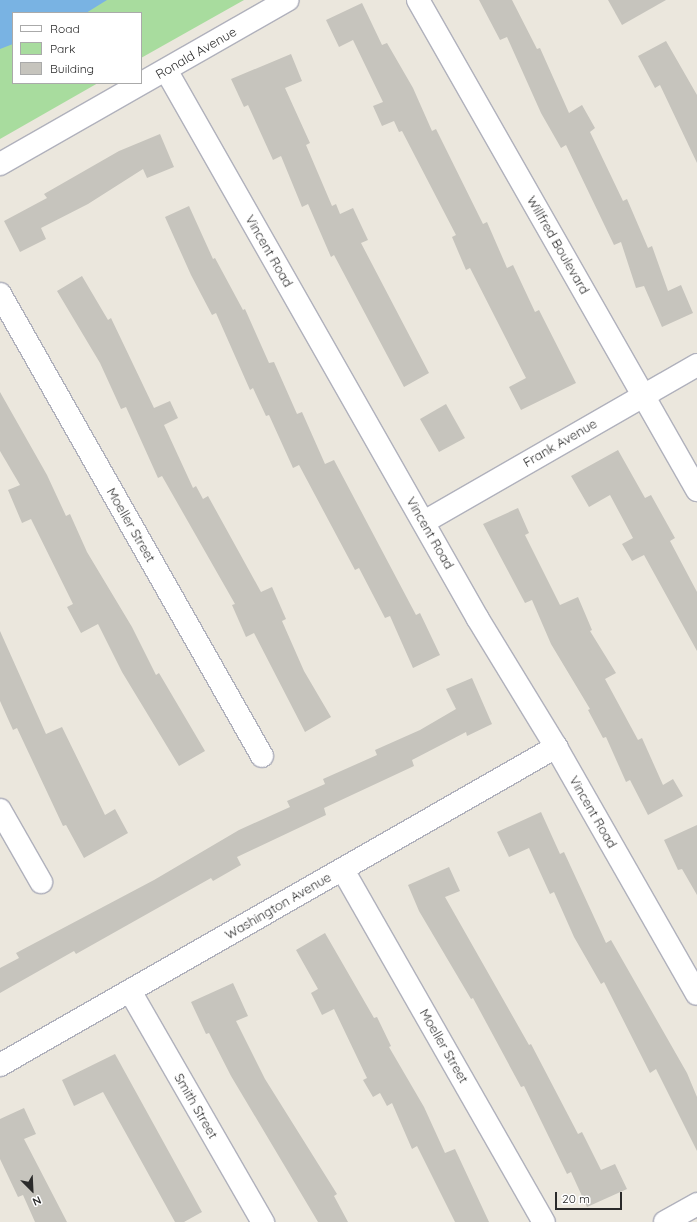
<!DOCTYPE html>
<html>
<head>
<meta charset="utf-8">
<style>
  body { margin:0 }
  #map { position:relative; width:697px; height:1222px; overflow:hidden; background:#ebe7dd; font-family:Quicksand,sans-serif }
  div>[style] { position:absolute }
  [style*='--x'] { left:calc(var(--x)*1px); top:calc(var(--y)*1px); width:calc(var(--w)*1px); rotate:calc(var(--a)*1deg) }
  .green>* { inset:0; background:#a8dc9e }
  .water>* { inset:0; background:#79b3e3 }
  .building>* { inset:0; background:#c6c4bd }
  .roads { filter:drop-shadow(1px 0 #b0b1bc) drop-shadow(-1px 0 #b0b1bc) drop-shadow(0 1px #b0b1bc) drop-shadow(0 -1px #b0b1bc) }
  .minor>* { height:22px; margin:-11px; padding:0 11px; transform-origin:11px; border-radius:11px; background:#fff }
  span { translate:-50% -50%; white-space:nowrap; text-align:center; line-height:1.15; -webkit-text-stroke:3.5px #fff; paint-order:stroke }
  .street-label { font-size:13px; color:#2a2a2a }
  .legend { position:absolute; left:12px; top:12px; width:130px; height:72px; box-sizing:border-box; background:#fff; border:1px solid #aaa; margin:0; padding:5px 7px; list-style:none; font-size:12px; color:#2a2a2a }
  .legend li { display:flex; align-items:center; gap:8px; height:20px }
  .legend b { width:20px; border:1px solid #aaa }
  .north { position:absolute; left:12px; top:1170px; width:40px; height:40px; -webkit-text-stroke:3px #fff; paint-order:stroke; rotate:156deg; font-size:11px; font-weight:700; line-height:16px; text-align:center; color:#2a2a2a }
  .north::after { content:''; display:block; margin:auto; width:14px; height:18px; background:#2a2a2a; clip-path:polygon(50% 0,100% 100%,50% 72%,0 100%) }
  .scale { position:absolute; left:555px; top:1192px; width:67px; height:18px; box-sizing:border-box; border:2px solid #2a2a2a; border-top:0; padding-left:5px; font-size:12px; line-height:14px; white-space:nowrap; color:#2a2a2a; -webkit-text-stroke:3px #fff; paint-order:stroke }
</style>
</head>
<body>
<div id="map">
  <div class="green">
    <div style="clip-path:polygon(0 0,244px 0,141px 58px,141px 13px,13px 13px,13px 83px,98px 83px,0 139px)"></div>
  </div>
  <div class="water">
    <div style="clip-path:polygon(0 0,107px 0,86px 13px,13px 13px,13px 44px,0 49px)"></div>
  </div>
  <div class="building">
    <div style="clip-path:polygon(479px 0,512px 0,537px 49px,540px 48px,569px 113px,582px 105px,595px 128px,590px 132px,623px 201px,627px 199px,648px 248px,652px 246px,668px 291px,681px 285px,693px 313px,662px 327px,644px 286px,636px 288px,621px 242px,614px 245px,566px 145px,561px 148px,541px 113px,507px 37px,500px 40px)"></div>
    <div style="clip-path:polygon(608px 0,666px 0,622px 25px)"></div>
    <div style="clip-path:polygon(362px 3px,382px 45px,387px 43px,413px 88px,432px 131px,436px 129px,483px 224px,487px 222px,507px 268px,513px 265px,535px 312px,539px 310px,576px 383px,521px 410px,509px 387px,526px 378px,470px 268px,466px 270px,452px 237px,456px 235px,402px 131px,399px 132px,394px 121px,382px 126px,373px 106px,383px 102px,353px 40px,339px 47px,326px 20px)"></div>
    <div style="clip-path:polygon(666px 41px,697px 95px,697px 163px,660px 85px,655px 88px,638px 56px)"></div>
    <div style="clip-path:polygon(291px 54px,302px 81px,285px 88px,310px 143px,306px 145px,332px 206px,336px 204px,340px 214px,353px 208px,368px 240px,361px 243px,429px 373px,404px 387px,334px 255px,331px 257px,308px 204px,302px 207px,281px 156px,273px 160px,248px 105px,244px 107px,231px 79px)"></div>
    <div style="clip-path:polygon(160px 134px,174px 167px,147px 178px,143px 169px,88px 204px,41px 228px,46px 239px,20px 252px,4px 221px,47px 198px,44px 194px,119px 151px)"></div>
    <div style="clip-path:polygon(189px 206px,213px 259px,215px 258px,243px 310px,245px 309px,269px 363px,274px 362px,297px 414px,302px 412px,325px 464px,334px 460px,416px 615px,420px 613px,440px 655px,413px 668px,390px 616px,385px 618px,359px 568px,355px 570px,299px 465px,293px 468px,269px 415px,266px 416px,253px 388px,250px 390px,216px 313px,212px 315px,191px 275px,165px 217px)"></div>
    <div style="clip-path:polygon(82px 276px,108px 320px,111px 318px,154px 408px,170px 401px,178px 418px,164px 425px,193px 488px,196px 486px,203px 499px,208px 496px,261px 592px,272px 587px,286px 619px,282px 621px,304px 671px,331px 717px,305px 732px,254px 633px,246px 637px,232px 605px,235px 604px,162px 476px,158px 478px,126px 407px,121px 409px,100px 363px,57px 291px)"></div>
    <div style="clip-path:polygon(0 392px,47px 475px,66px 516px,70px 514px,87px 552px,132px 627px,156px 675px,159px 673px,205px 751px,179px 766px,122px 672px,98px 624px,81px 633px,67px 607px,73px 604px,31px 519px,22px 523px,8px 490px,20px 485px,0 451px)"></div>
    <div style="clip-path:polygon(446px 404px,465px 438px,439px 452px,420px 419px)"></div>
    <div style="clip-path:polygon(618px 450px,645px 498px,651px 495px,675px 538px,670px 541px,697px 592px,697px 651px,644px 555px,632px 561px,622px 544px,633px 538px,610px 495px,589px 507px,571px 476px)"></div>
    <div style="clip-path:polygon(518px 508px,529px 533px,525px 535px,560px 605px,578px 597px,592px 630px,590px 631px,616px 673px,605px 679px,638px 740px,642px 738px,663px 785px,673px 779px,683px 796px,648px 815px,630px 780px,626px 782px,606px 737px,603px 738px,588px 710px,590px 709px,551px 644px,532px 600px,525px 603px,483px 524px)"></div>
    <div style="clip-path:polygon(0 631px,46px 734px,62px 727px,105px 815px,115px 809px,128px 833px,84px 858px,66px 825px,63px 826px,17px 728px,13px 730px,0 701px)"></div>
    <div style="clip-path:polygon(472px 678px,492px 724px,467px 736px,466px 732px,412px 760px,414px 766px,324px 808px,326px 815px,237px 857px,241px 865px,213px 881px,211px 878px,76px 954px,74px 951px,0 993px,0 968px,19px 958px,16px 953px,154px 880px,239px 830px,290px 807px,287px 801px,325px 784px,323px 779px,377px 755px,375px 750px,420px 730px,456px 709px,446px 689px)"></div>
    <div style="clip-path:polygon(541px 812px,560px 854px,564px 852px,606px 943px,611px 940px,687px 1073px,697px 1097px,697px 1151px,656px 1069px,650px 1073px,604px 982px,601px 984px,574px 937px,554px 892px,550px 894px,529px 848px,509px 857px,497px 832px)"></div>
    <div style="clip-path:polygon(697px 825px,697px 895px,682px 869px,678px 870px,664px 840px)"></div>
    <div style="clip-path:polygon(449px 867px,460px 891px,445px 897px,529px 1045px,531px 1044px,578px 1134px,582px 1132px,601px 1170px,615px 1164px,627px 1189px,587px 1207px,571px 1172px,567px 1174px,524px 1086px,521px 1087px,473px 998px,471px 999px,419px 911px,408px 885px)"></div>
    <div style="clip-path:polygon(325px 933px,374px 1018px,377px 1017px,391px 1046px,389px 1047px,424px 1107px,445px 1153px,455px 1149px,489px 1222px,455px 1222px,417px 1146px,412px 1149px,392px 1103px,387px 1106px,380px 1093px,373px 1097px,363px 1080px,367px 1078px,334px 1009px,322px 1015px,311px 993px,318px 989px,296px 950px)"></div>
    <div style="clip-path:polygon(233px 983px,248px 1016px,236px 1021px,265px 1079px,337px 1194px,334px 1196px,348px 1222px,318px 1222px,231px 1076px,209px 1033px,206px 1034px,191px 1002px)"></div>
    <div style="clip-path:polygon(115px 1054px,202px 1212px,184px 1222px,175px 1222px,103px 1092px,74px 1106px,62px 1080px)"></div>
    <div style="clip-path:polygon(24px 1108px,36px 1134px,24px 1139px,67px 1222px,35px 1222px,23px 1195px,18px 1197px,0 1159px,0 1119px)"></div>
  </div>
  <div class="roads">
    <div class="minor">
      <div style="--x:418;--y:0;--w:564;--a:60.34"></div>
      <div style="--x:166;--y:70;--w:631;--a:60.39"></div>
      <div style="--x:478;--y:619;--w:150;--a:58.6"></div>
      <div style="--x:556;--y:747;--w:284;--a:60.3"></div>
      <div style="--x:0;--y:164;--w:331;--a:-29.7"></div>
      <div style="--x:0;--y:294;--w:531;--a:60.44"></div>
      <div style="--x:424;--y:522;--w:315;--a:-29.9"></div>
      <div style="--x:0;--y:810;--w:83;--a:60.3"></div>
      <div style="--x:343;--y:870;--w:405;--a:60.3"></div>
      <div style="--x:130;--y:991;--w:267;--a:60.1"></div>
      <div style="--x:0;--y:1065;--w:641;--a:-29.77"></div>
      <div style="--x:665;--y:1222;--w:37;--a:-29"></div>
    </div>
  </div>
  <div class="street-label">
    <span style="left:196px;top:53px;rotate:-30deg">Ronald Avenue</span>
    <span style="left:558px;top:245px;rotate:60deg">Willfred Boulevard</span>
    <span style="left:269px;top:251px;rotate:60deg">Vincent Road</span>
    <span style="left:560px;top:443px;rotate:-30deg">Frank Avenue</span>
    <span style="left:131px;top:525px;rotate:60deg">Moeller Street</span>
    <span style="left:430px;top:533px;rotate:60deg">Vincent Road</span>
    <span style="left:593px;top:812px;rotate:60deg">Vincent Road</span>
    <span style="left:278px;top:906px;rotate:-30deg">Washington Avenue</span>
    <span style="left:444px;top:1046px;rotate:60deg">Moeller Street</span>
    <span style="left:196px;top:1106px;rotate:60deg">Smith Street</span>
  </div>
  <ul class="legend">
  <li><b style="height:5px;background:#fff"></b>Road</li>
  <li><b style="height:11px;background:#a8dc9e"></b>Park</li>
  <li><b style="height:11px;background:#c6c4bd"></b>Building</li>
  </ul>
  <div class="north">N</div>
  <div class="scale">20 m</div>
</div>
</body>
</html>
